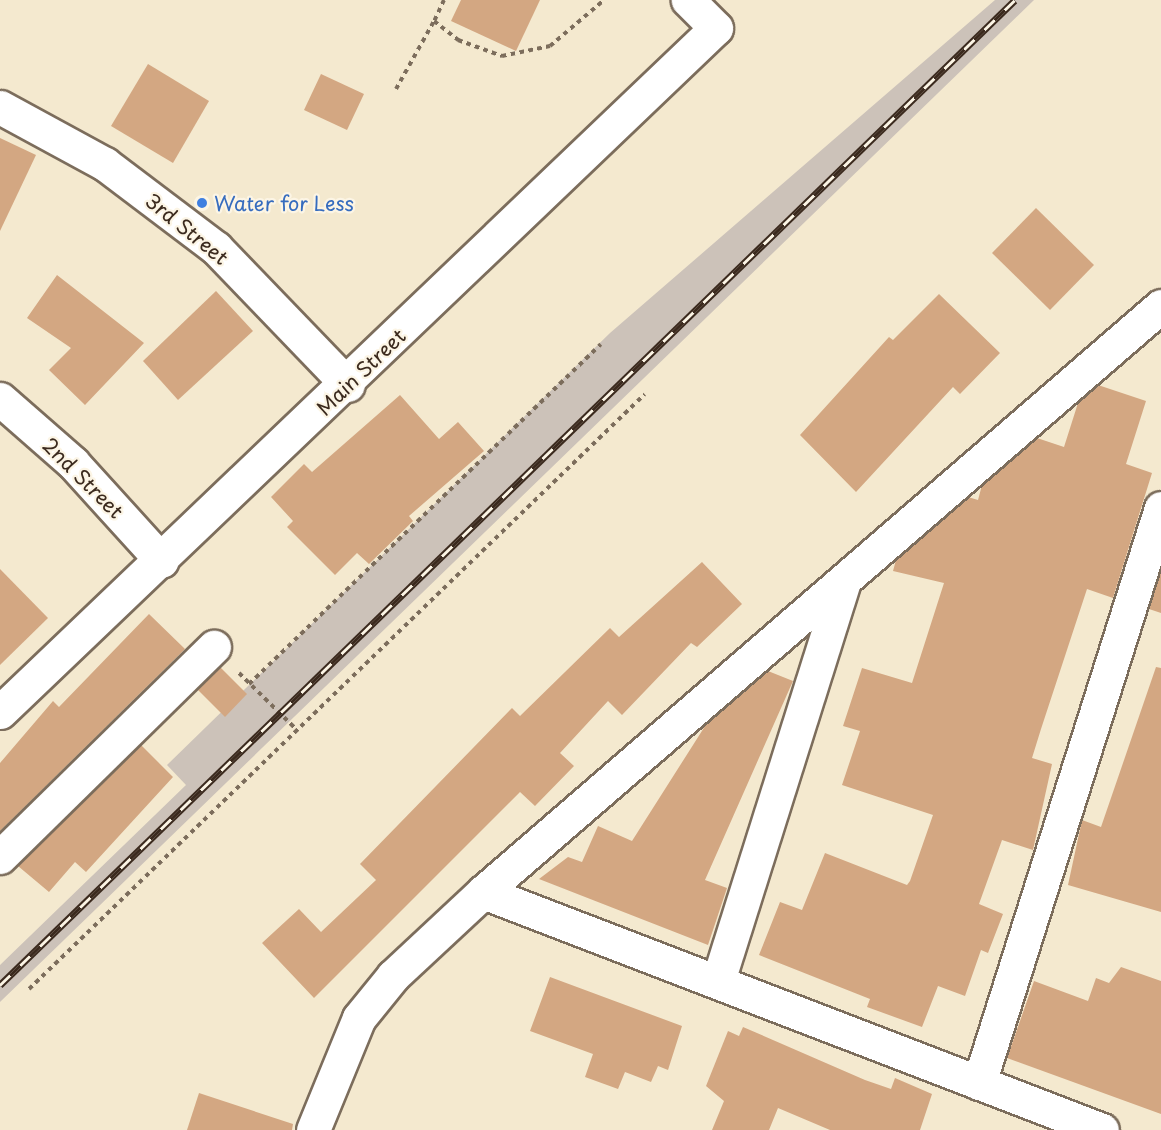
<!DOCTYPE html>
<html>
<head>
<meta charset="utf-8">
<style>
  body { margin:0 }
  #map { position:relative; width:1161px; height:1130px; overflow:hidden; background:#f4e9cf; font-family:"Playpen Sans",sans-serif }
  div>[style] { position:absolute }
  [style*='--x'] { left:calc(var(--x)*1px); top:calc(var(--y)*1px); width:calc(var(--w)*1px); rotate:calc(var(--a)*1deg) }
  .industrial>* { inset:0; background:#ccc2b9 }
  .building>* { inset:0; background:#d3a782 }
  .path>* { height:4px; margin-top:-2px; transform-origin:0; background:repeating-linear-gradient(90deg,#7c6d5c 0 4.5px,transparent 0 9px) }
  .roads { filter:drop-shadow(2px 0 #7c6d5c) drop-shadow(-2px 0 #7c6d5c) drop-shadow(0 2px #7c6d5c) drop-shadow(0 -2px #7c6d5c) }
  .minor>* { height:33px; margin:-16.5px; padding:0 16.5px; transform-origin:16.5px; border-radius:16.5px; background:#fff }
  .rail>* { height:7px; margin-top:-3.5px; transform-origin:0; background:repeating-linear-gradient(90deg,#fcf5e5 0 14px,#3b2a1e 0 28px); box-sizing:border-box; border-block:2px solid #3b2a1e }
  .dots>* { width:16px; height:16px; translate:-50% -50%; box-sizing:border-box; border:3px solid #fcf5e5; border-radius:50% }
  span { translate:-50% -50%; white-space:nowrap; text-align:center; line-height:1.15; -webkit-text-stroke:4.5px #fcf5e5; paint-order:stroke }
  .shop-label { font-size:20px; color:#366cbe }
  .left { translate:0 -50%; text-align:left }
  .street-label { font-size:20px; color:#3b2a1e }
</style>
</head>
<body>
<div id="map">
  <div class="industrial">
    <div style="clip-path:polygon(995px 0,1034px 0,0 1002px,0 965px,186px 785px,167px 765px,610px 333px)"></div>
  </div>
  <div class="building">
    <div style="clip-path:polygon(461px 0,540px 0,516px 51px,451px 21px)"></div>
    <div style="clip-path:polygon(148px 64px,209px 101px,173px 163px,111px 126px)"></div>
    <div style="clip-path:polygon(321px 74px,364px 94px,347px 130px,304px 110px)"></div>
    <div style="clip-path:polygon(0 138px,36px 155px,0 231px)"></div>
    <div style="clip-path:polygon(1036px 208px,1094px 265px,1050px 310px,992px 253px)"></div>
    <div style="clip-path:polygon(57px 275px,144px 343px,85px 405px,49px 370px,71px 348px,27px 318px)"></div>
    <div style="clip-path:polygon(216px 291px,253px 331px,178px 400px,143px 361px)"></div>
    <div style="clip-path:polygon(939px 294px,1000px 353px,960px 394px,953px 387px,856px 492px,800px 435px,889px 337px,893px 340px)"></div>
    <div style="clip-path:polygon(1098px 385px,1146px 401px,1126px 464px,1152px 473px,1113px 598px,1087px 589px,1041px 729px,1032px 758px,1052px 764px,1033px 850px,1002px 840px,979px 904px,1003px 914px,988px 953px,981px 950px,965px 996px,938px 986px,922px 1027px,867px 1007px,870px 999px,759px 955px,780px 902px,802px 910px,825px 853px,907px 885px,910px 881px,933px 815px,842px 785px,860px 731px,843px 726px,862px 668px,912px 683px,944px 583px,893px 571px,896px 560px,968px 497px,978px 500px,982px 485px,1037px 438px,1064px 447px,1078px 403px)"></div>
    <div style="clip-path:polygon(400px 395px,439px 439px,458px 422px,484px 451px,409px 516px,413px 521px,369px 564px,357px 553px,335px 575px,287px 527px,293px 521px,271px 497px,304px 464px,312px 472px)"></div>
    <div style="clip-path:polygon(702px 562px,742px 604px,697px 647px,691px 643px,622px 715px,608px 701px,560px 753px,574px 766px,535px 806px,520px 792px,314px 998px,262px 943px,299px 909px,321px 932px,376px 880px,360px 864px,512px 708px,520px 716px,610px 628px,619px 637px)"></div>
    <div style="clip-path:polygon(0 569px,48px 618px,0 665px)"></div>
    <div style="clip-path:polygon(1161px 570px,1161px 613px,1149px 609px)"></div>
    <div style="clip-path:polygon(149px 614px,185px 649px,0 831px,0 763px,53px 701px,59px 707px)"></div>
    <div style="clip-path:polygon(220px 667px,247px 694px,225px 717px,198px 690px)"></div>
    <div style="clip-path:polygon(1156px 667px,1161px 668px,1161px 912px,1068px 885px,1082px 820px,1101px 827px)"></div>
    <div style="clip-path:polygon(768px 671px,793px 681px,705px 880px,727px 888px,708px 945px,539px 879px,568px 857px,582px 862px,598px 826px,632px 841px,707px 723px)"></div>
    <div style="clip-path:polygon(141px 745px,173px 777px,86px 872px,75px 862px,49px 892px,18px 866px)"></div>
    <div style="clip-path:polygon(1121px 967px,1161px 981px,1161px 1114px,1007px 1058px,1034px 981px,1088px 1001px,1096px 978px,1109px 983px)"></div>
    <div style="clip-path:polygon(550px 977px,682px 1026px,668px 1070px,658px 1066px,651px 1082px,625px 1072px,618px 1089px,585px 1077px,593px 1054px,530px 1031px)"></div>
    <div style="clip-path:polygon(743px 1027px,865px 1080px,891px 1089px,895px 1078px,932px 1094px,920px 1130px,830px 1130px,778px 1108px,769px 1130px,712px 1130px,724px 1101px,706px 1086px,728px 1031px,739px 1036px)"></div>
    <div style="clip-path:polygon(199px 1093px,293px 1124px,292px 1130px,187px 1130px)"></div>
  </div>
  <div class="path">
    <div style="--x:444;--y:0;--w:23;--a:115"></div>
    <div style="--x:434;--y:21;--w:31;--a:38"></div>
    <div style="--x:458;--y:40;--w:47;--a:20"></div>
    <div style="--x:502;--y:56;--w:49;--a:-11.8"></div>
    <div style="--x:550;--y:46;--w:71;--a:-40.4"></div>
    <div style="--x:396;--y:89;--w:78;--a:-60.8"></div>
    <div style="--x:239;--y:673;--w:77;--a:44.5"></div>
    <div style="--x:249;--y:684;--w:489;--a:-44"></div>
    <div style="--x:29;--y:989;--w:856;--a:-44.01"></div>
  </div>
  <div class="roads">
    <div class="minor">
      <div style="--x:0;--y:107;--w:119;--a:28.5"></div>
      <div style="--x:105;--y:164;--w:139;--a:37.1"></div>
      <div style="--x:216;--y:248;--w:190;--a:46.1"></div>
      <div style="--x:0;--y:399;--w:97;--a:41.2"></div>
      <div style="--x:73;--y:463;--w:132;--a:47.8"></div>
      <div style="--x:0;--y:712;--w:990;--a:-43.69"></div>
      <div style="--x:716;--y:28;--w:40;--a:-135"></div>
      <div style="--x:0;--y:857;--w:300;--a:-44.5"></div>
      <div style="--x:483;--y:892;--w:663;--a:21.03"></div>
      <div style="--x:718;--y:981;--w:419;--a:-72.5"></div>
      <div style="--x:979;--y:1083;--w:603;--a:-72.44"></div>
      <div style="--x:313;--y:1130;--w:121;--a:-67.7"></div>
      <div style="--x:359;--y:1018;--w:54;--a:-51"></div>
      <div style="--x:393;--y:976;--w:123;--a:-43"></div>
      <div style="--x:483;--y:892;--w:896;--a:-40.84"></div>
    </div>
  </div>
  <div class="rail">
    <div style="--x:0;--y:985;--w:1414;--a:-44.14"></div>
  </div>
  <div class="dots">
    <div style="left:202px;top:203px;background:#3f7fe0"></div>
  </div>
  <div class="shop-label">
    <span class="left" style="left:214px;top:203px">Water for Less</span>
  </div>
  <div class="street-label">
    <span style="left:187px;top:229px;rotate:39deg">3rd Street</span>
    <span style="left:361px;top:372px;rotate:-44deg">Main Street</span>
    <span style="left:83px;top:478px;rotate:45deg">2nd Street</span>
  </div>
</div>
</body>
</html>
